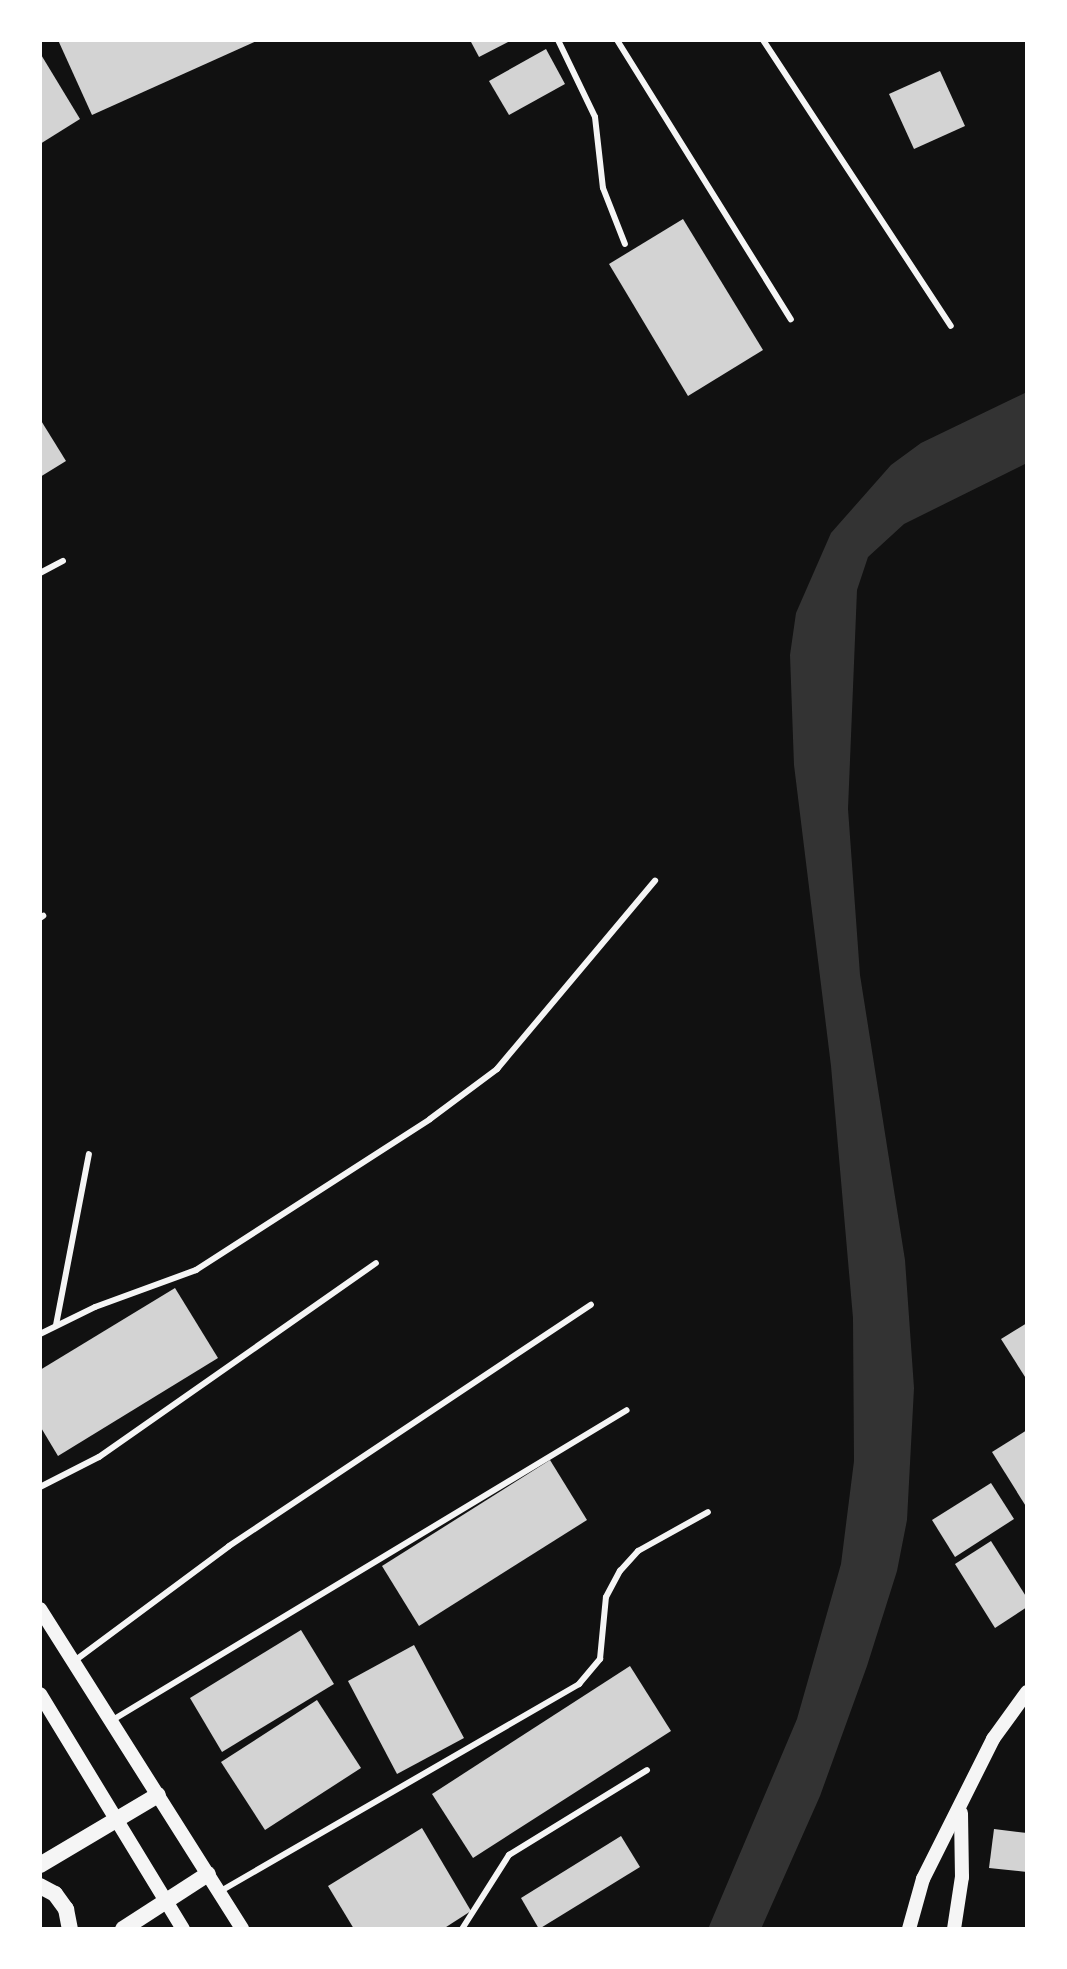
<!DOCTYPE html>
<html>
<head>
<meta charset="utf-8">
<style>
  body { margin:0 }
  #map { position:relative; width:1067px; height:1969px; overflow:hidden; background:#111; font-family:"Open Sans",sans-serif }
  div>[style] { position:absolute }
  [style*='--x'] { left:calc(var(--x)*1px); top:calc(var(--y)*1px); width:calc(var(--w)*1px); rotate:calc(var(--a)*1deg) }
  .water>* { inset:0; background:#333 }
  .building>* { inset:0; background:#d3d3d3 }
  .service>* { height:6px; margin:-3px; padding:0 3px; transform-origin:3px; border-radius:3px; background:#f5f5f5 }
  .tertiary>* { height:14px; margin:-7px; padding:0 7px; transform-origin:7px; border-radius:7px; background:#f5f5f5 }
  .secondary>* { height:16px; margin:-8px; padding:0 8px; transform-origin:8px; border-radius:8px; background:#f5f5f5 }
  span { translate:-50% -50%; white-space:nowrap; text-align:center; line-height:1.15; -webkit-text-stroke:7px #fff; paint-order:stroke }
  .frame { position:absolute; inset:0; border:42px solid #fff; pointer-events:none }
</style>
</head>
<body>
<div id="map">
  <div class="water">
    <div style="clip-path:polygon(1027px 392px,1027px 463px,904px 524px,868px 557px,857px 590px,848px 809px,860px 975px,905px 1260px,914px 1388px,907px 1520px,897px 1571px,867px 1666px,820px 1796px,761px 1929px,708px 1929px,797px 1719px,841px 1564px,854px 1461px,853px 1318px,831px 1066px,794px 765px,790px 655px,796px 613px,831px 533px,891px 465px,921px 443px)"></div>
  </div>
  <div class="building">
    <div style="clip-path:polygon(58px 40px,259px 40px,92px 115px)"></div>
    <div style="clip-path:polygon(470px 40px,512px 40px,479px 57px)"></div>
    <div style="clip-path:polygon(546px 49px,565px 84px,509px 115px,489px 81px)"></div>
    <div style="clip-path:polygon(40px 53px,80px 119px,40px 144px)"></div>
    <div style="clip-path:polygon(940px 71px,965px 126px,914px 149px,889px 94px)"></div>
    <div style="clip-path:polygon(683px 219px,763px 350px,688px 396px,609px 264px)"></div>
    <div style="clip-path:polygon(40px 419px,66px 461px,40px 477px)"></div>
    <div style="clip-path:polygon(175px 1288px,218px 1358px,58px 1456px,40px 1426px,40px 1370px)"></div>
    <div style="clip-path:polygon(1027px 1323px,1027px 1380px,1001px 1339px)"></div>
    <div style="clip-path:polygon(1027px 1430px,1027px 1508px,992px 1452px)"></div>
    <div style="clip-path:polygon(550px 1460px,587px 1520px,419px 1626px,382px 1566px)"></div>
    <div style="clip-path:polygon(991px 1483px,1014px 1519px,955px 1557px,932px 1520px)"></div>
    <div style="clip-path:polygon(991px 1541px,1027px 1598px,1027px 1607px,995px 1628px,955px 1564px)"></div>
    <div style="clip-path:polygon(301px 1630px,334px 1684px,222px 1752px,190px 1698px)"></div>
    <div style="clip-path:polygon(414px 1645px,464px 1738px,397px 1774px,348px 1681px)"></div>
    <div style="clip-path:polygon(630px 1666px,671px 1731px,473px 1858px,432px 1794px)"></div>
    <div style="clip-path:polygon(317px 1700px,361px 1768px,265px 1830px,221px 1762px)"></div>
    <div style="clip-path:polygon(422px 1828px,471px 1911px,443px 1929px,354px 1929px,328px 1886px)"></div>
    <div style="clip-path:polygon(994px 1829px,1027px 1833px,1027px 1872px,989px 1868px)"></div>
    <div style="clip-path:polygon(621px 1836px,640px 1867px,539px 1929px,521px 1898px)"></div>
  </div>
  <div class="service">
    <div style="--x:558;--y:40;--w:85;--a:64.3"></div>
    <div style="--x:595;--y:117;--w:71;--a:83.6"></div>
    <div style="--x:603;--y:188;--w:60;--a:68.6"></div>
    <div style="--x:617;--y:40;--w:329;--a:58.1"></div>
    <div style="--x:763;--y:40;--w:342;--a:56.7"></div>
    <div style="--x:40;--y:573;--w:26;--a:-28"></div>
    <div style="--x:40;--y:918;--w:4;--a:-34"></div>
    <div style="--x:56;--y:1325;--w:174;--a:-79.1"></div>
    <div style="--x:40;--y:1334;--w:61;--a:-26.1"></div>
    <div style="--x:95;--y:1307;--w:108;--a:-20.1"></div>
    <div style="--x:196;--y:1270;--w:278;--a:-32.8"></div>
    <div style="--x:430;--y:1119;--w:84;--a:-36.7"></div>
    <div style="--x:497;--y:1069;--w:246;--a:-50"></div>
    <div style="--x:40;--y:1487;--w:66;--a:-27"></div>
    <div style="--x:99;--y:1457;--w:338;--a:-35"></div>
    <div style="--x:73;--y:1662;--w:194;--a:-36.6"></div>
    <div style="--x:229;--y:1546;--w:435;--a:-33.7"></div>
    <div style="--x:111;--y:1721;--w:602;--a:-31.08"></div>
    <div style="--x:219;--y:1892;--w:416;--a:-30"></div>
    <div style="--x:579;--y:1684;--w:33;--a:-50"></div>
    <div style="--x:600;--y:1659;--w:62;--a:-84.5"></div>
    <div style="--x:606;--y:1597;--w:30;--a:-62"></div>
    <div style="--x:620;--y:1571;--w:27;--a:-48"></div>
    <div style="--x:638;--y:1551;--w:80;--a:-29.1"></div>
    <div style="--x:462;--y:1929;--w:88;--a:-57.6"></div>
    <div style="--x:509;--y:1855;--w:162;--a:-31.6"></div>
  </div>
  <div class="tertiary">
    <div style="--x:40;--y:1609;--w:378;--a:57.7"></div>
    <div style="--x:40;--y:1694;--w:275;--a:58.7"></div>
    <div style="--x:909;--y:1929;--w:52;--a:-74.4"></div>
    <div style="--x:923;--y:1879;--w:157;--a:-63.4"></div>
    <div style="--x:993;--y:1739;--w:58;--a:-54.1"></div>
    <div style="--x:954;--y:1929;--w:53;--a:-81.3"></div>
    <div style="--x:962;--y:1877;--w:64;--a:-90.9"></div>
  </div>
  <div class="secondary">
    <div style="--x:40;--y:1865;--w:137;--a:-30.7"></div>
    <div style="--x:40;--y:1886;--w:17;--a:28"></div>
    <div style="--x:55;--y:1894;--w:19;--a:54"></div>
    <div style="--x:66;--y:1909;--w:20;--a:79"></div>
    <div style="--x:123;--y:1929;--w:101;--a:-32.9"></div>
  </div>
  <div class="frame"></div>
</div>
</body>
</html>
